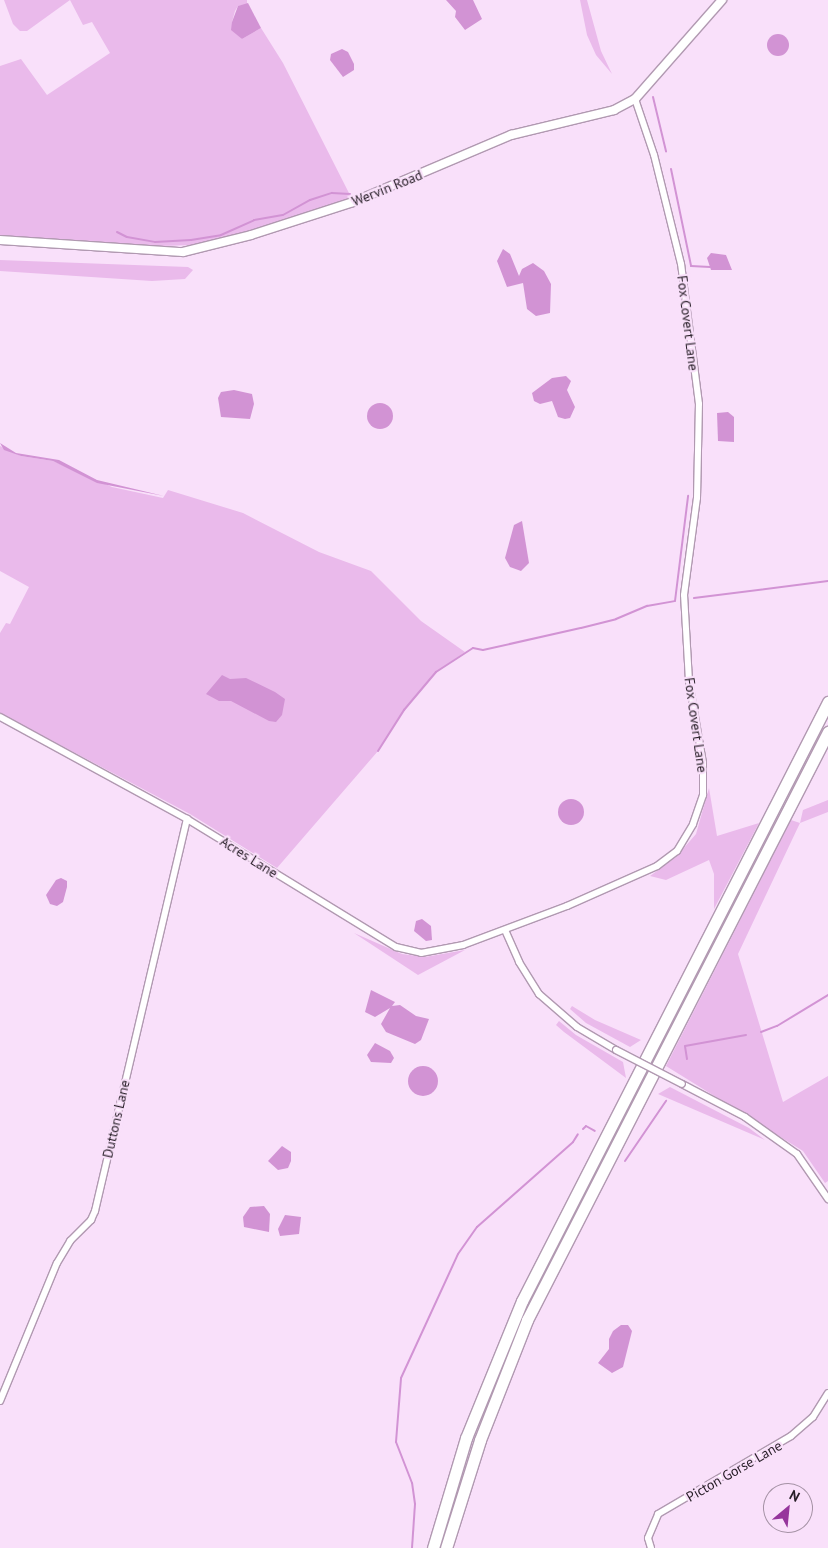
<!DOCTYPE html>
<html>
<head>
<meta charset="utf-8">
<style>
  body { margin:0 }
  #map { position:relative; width:828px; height:1548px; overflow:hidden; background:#f9e0fa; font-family:"PT Sans",sans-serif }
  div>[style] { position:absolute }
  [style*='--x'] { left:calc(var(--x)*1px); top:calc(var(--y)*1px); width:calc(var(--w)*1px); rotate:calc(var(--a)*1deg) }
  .green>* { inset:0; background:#eabaeb }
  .water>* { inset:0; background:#d293d4 }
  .round { border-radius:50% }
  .stream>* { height:2px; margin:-1px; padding:0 1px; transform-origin:1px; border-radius:1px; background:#d293d4 }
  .roads { filter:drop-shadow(1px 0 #b199b1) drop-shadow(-1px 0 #b199b1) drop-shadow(0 1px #b199b1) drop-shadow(0 -1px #b199b1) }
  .minor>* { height:6px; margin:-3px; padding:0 3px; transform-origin:3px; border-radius:3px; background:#fff }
  .tertiary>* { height:8px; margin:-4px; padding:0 4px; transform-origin:4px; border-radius:4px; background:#fff }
  .motorway>* { height:11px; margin:-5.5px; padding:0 5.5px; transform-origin:5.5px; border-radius:5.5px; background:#fff }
  .bridges { filter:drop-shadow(1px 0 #b199b1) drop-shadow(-1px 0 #b199b1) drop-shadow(0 1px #b199b1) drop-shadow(0 -1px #b199b1) }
  .minor-bridge>* { height:6px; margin:-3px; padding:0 3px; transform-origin:3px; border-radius:3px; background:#fff }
  span { translate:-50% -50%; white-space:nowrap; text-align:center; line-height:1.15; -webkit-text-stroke:4.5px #f9e0fa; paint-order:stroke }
  .street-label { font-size:14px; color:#261d26 }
  .north { position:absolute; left:763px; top:1483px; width:50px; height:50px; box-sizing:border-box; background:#f9e0fa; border:1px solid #a592a5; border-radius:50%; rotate:28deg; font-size:14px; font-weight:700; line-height:20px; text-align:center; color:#261d26 }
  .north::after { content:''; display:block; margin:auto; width:18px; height:22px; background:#96359c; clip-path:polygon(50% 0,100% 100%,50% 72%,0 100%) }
</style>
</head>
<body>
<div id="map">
  <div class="green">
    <div style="clip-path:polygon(4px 0,247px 0,247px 5px,238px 6px,235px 11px,232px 22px,237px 33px,242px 39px,261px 28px,283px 63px,352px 199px,220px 244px,133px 247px,0 235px,0 66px,21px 59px,47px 95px,110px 53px,92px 22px,83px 25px,70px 0,27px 31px,20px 31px,13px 24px)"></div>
    <div style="clip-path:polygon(580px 0,587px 0,601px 51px,612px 74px,596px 55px,587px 35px)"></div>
    <div style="clip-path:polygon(0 260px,188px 267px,193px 270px,185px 279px,152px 281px,0 271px)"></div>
    <div style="clip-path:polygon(0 446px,21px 456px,53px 461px,112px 487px,163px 498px,168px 490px,243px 513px,319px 552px,371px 571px,421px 621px,465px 652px,436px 672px,404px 710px,378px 751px,277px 868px,190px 814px,0 713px,0 633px,6px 623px,10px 624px,29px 587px,0 571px)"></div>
    <div style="clip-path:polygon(709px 788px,717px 836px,759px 823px,714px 909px,714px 874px,709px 860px,666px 880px,650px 876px,676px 857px,696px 834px)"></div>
    <div style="clip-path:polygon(828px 800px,828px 812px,800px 823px,738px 954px,783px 1102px,828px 1076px,828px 1181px,825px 1183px,803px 1151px,666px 1066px,791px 820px,800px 823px,803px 810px)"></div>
    <div style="clip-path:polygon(354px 933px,402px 954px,425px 957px,465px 950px,418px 975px)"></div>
    <div style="clip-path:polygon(572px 1006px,595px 1020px,641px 1040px,630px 1047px,586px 1023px,570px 1009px)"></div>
    <div style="clip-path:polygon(559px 1021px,576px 1035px,623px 1062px,626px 1078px,564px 1032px,556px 1025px)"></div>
    <div style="clip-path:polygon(670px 1087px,749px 1128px,765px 1140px,658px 1094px)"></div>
  </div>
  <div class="water">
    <div style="clip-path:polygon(446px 0,473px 0,482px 19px,465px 30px,455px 17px,456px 11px)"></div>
    <div style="clip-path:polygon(248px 3px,261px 28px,242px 39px,231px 30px,232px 22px,238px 6px)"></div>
    <div class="round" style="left:767px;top:34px;width:22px;height:22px"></div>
    <div style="clip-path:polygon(342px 49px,348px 52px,354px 64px,354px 70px,343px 77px,330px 60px,331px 54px)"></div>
    <div style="clip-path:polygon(503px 249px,510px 254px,519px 276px,522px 269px,533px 263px,544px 271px,551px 284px,550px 313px,536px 316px,527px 309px,523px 283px,507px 287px,497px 261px)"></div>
    <div style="clip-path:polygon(711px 253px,726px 255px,732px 270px,711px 270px,707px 258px)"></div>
    <div style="clip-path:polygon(566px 376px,571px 381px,567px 390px,575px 407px,570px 418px,565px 419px,558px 417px,552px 401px,540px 404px,534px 401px,532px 393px,552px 378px)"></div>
    <div style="clip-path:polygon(234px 390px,252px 394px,254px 404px,250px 419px,221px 417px,218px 398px,221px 392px)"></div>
    <div class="round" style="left:367px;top:403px;width:26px;height:26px"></div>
    <div style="clip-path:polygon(728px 412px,734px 417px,734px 442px,718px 441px,717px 413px)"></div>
    <div style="clip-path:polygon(0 443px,16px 453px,59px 460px,97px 480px,164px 496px,97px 483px,53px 461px,21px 456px,4px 450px)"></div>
    <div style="clip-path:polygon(522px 521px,529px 563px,521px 571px,510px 567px,505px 558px,514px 525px)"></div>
    <div style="clip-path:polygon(222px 675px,230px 679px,246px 678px,275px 692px,285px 699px,282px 715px,276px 722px,269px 721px,231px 701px,219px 701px,206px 694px)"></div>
    <div class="round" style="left:558px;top:799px;width:26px;height:26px"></div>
    <div style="clip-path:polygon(61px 878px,67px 881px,67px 887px,63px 902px,57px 906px,50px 904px,46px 895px,56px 880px)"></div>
    <div style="clip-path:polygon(422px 919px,431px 926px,432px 940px,426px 941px,414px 931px,416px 921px)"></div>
    <div style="clip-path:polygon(371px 990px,395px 1002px,392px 1006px,400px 1005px,416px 1016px,429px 1019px,421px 1040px,415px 1044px,386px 1032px,381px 1024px,390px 1008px,375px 1017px,365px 1012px)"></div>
    <div style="clip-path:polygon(375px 1043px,390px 1051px,394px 1058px,391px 1063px,371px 1062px,367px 1055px)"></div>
    <div class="round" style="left:408px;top:1066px;width:30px;height:30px"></div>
    <div style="clip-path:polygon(282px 1146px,291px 1152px,291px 1161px,288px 1168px,278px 1170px,268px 1161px)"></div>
    <div style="clip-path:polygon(264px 1206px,270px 1214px,269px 1232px,244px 1227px,243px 1217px,250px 1207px)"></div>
    <div style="clip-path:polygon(285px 1215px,301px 1217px,299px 1234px,280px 1236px,278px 1229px)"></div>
    <div style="clip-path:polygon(621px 1325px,628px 1325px,632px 1331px,623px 1367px,612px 1373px,598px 1363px,609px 1349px,609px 1339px,613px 1331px)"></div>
  </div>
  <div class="stream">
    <div style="--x:653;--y:97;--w:56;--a:76.5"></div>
    <div style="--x:671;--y:169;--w:99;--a:78.3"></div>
    <div style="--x:691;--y:266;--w:19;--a:3"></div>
    <div style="--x:117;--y:232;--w:11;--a:27"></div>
    <div style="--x:127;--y:237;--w:28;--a:10"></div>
    <div style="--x:155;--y:242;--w:36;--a:-3"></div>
    <div style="--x:191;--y:240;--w:30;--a:-9"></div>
    <div style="--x:221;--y:235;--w:36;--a:-24"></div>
    <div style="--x:254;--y:220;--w:29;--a:-10"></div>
    <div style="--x:283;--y:215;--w:31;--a:-29"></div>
    <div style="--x:310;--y:200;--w:23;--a:-18"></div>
    <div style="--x:332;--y:193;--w:18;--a:3"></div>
    <div style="--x:694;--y:598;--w:135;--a:-7.2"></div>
    <div style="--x:378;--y:751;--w:49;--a:-57.6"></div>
    <div style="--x:404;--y:710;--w:50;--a:-49.9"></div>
    <div style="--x:436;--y:672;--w:44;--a:-33"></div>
    <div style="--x:473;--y:648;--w:10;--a:11"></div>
    <div style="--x:483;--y:650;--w:100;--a:-12.7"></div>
    <div style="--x:581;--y:628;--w:36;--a:-14"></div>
    <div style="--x:616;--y:619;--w:34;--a:-23"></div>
    <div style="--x:647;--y:606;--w:28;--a:-10"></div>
    <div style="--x:675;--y:601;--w:106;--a:-82.9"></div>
    <div style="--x:761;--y:1032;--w:17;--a:-21"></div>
    <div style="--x:777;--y:1026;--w:60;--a:-31.3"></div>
    <div style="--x:687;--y:1059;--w:13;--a:-99"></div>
    <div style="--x:685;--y:1046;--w:62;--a:-10.2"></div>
    <div style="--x:583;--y:1129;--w:4;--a:-45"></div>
    <div style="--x:586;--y:1126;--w:10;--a:29"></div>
    <div style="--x:625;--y:1161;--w:73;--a:-55.7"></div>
    <div style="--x:412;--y:1548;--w:44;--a:-86.1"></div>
    <div style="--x:415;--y:1504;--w:21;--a:-98"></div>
    <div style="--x:412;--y:1483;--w:44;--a:-111.3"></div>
    <div style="--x:396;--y:1442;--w:64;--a:-85.5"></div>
    <div style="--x:401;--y:1378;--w:136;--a:-65.3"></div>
    <div style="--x:458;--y:1254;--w:33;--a:-55"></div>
    <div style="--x:477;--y:1227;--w:128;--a:-41.5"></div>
    <div style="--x:573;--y:1142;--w:9;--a:-58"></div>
  </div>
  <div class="roads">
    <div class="minor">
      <div style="--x:0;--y:717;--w:213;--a:28.6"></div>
      <div style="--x:187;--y:819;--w:245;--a:31.5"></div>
      <div style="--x:396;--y:947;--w:26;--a:13"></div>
      <div style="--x:421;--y:953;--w:43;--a:-10.8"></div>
      <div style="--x:463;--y:945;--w:111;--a:-20.6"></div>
      <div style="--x:567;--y:906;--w:98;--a:-24"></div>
      <div style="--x:657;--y:866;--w:25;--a:-37"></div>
      <div style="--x:677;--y:851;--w:31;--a:-59"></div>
      <div style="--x:693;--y:824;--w:31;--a:-71"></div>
      <div style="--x:703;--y:795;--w:32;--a:-90"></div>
      <div style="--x:703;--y:763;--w:83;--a:-99.7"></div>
      <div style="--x:689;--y:681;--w:86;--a:-93.3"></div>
      <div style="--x:684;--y:595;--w:98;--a:-82.4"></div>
      <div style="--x:697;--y:498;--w:94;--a:-88.8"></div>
      <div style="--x:699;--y:404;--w:141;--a:-97.3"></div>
      <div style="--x:681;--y:264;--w:112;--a:-103.9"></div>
      <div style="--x:654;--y:155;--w:59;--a:-108.7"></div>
      <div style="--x:505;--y:930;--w:35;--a:66"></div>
      <div style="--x:519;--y:962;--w:38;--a:58"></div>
      <div style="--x:539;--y:994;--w:50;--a:41"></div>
      <div style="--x:577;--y:1027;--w:45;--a:30.5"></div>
      <div style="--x:682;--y:1084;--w:71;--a:27.6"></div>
      <div style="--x:745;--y:1117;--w:64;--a:35.4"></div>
      <div style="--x:797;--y:1154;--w:55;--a:55.4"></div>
      <div style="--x:0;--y:1401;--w:149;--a:-67.6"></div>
      <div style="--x:57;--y:1263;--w:26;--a:-59"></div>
      <div style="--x:70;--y:1241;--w:30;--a:-45"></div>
      <div style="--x:91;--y:1220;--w:10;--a:-66"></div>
      <div style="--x:95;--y:1211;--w:403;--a:-76.8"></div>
      <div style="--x:651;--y:1548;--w:10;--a:-107"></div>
      <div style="--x:648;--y:1538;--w:26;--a:-67"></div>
      <div style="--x:658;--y:1514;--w:154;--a:-30.4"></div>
      <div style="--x:791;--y:1436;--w:29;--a:-41"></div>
      <div style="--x:813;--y:1417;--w:28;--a:-58"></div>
    </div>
    <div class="tertiary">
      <div style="--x:0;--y:240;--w:183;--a:3.8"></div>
      <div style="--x:183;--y:252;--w:70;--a:-14"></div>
      <div style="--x:251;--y:235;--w:107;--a:-17.9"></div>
      <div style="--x:353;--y:202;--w:172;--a:-23"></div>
      <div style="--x:511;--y:135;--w:106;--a:-13.6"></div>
      <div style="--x:614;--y:110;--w:24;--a:-28"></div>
      <div style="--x:635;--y:99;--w:132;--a:-48.7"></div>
    </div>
    <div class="motorway">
      <div style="--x:433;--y:1548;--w:115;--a:-73.3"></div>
      <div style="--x:466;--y:1438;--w:148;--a:-67.8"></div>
      <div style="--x:522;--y:1301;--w:673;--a:-62.94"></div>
      <div style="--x:446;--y:1548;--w:113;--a:-72.5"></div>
      <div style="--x:480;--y:1440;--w:129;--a:-68.6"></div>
      <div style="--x:527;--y:1320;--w:661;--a:-62.89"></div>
    </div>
  </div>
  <div class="bridges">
    <div class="minor-bridge">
      <div style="--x:616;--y:1050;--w:74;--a:27.3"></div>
    </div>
  </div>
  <div class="street-label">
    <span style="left:387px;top:188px;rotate:-22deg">Wervin Road</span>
    <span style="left:688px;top:323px;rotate:83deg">Fox Covert Lane</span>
    <span style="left:696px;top:725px;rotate:82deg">Fox Covert Lane</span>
    <span style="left:249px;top:857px;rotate:32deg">Acres Lane</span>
    <span style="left:116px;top:1119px;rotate:-77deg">Duttons Lane</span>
    <span style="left:734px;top:1471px;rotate:-30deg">Picton Gorse Lane</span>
  </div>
  <div class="north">N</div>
</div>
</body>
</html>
